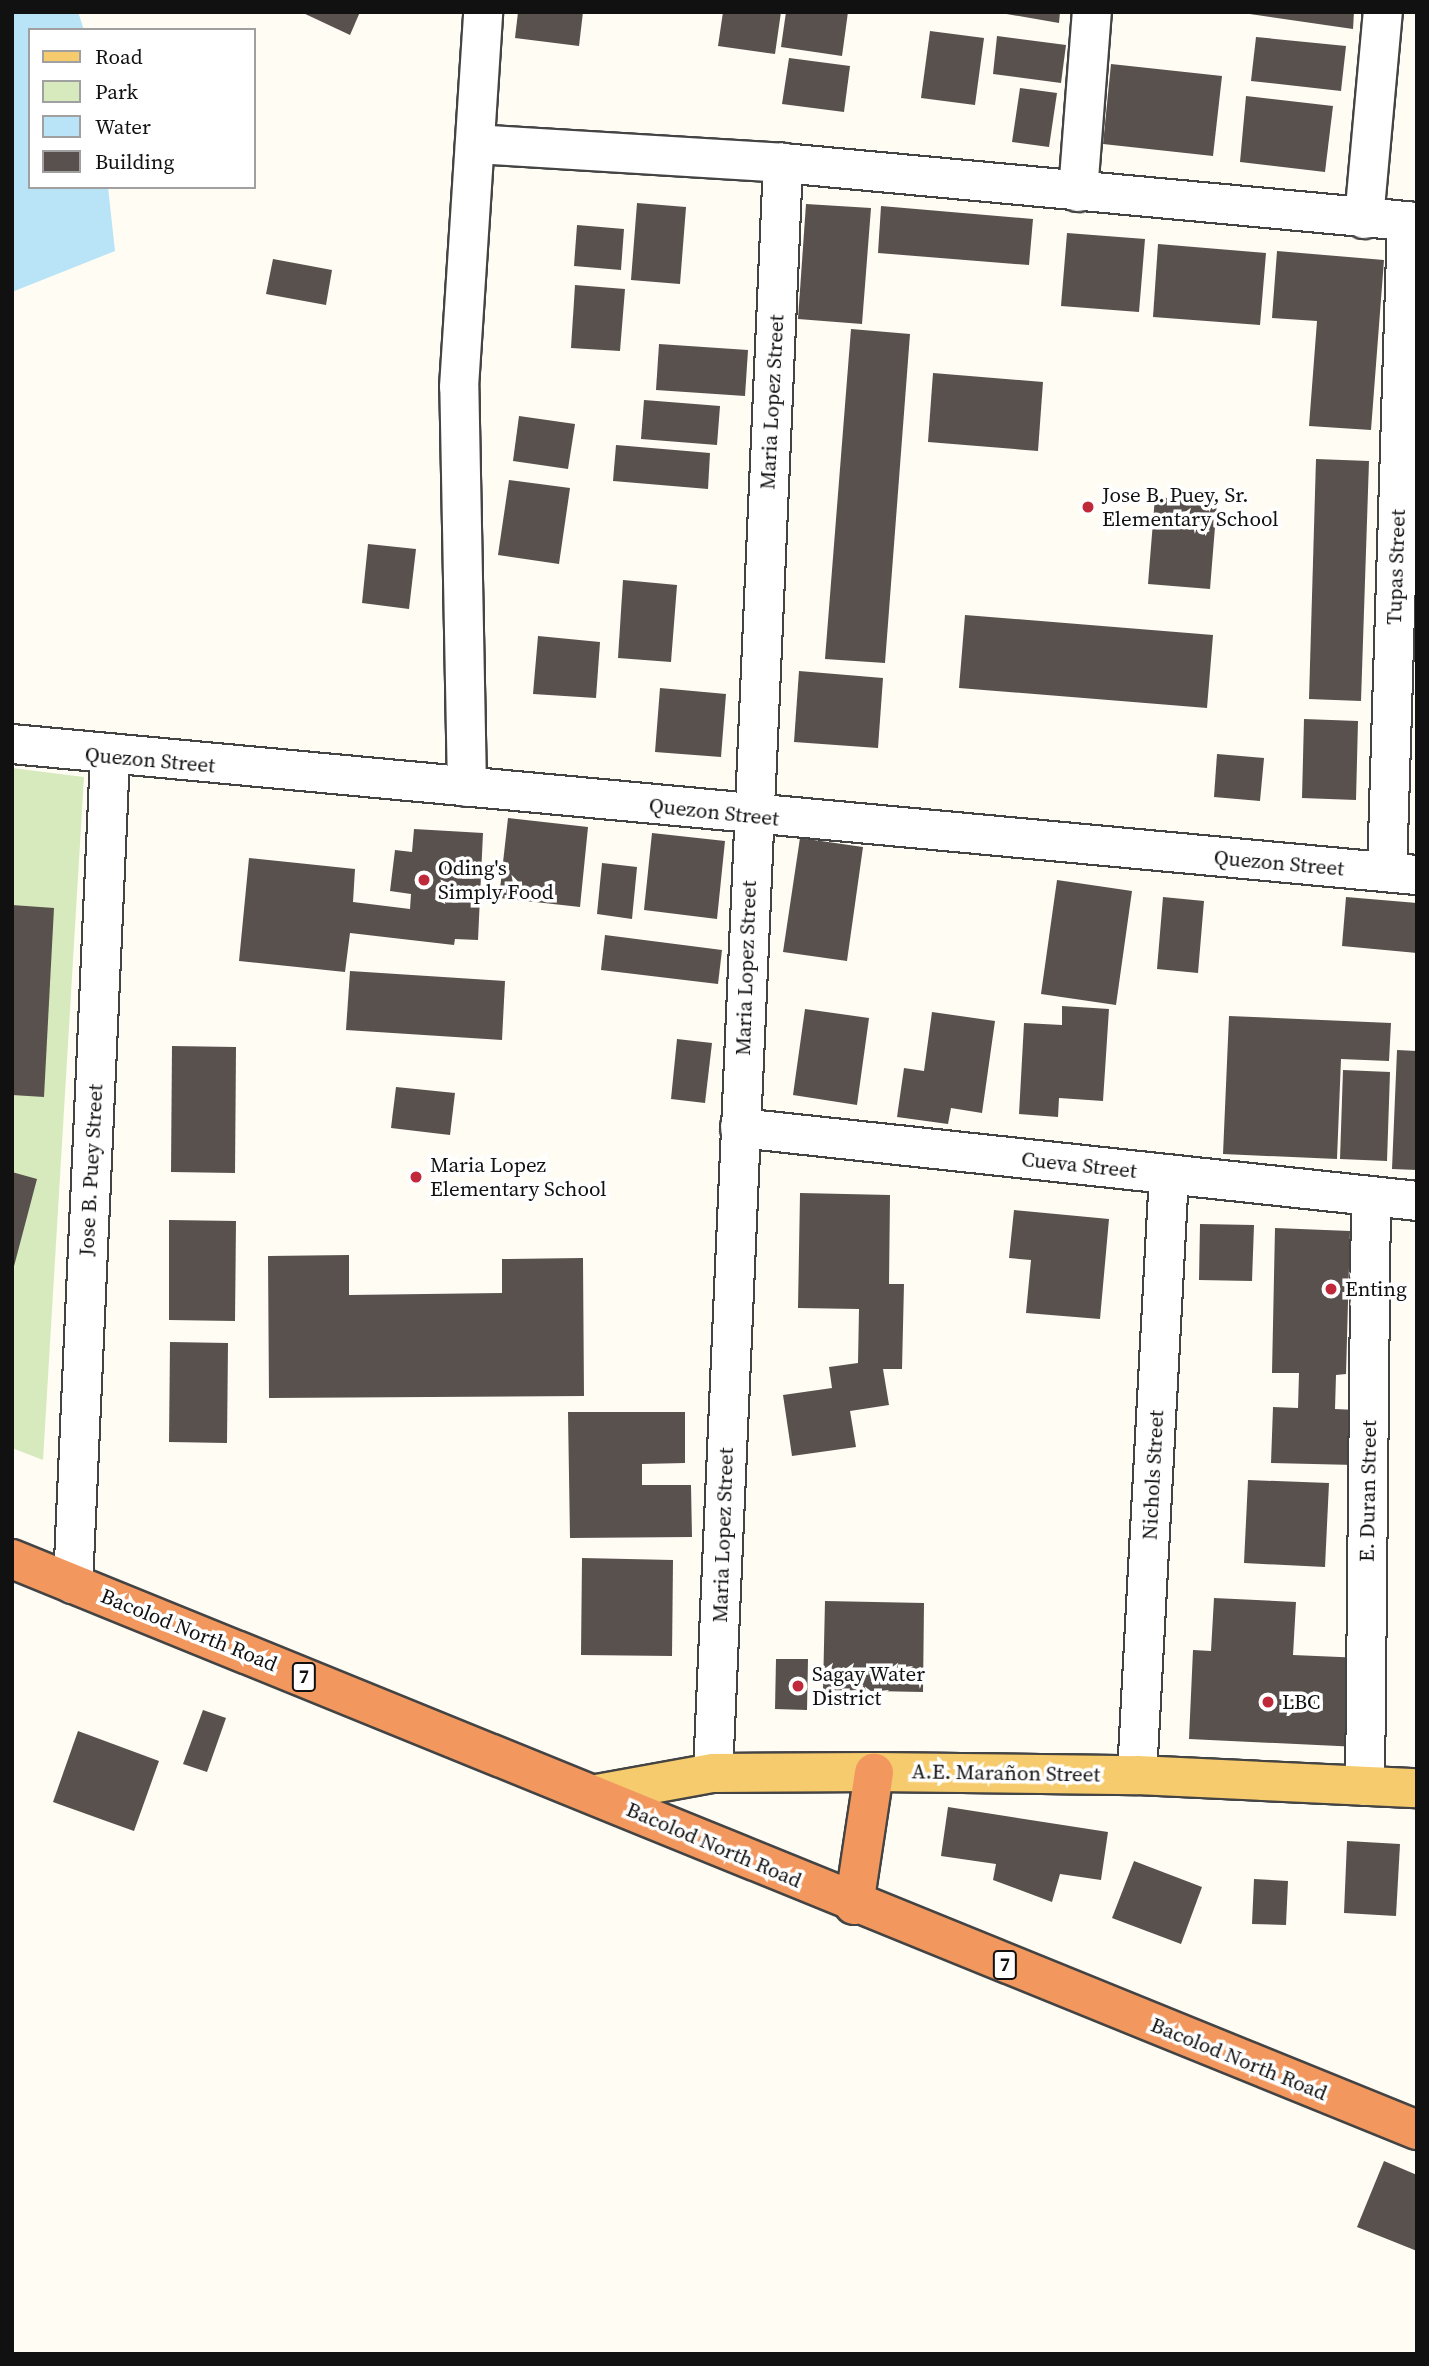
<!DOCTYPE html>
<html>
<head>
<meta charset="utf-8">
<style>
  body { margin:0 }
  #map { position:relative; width:1429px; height:2366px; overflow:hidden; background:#fffcf4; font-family:"Source Serif 4",serif }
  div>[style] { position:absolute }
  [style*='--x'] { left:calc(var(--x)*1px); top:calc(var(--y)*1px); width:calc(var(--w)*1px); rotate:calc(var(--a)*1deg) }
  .green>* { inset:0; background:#d7eabd }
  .water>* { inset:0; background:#b9e3f6 }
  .building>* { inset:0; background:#59514d }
  .roads { filter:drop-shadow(2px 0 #444) drop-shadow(-2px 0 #444) drop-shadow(0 2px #444) drop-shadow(0 -2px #444) }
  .minor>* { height:38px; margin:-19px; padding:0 19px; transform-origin:19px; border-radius:19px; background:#fff }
  .major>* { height:38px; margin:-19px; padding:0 19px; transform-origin:19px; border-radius:19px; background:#f6cb6d }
  .highway>* { height:38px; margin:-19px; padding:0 19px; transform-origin:19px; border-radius:19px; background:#f2985f }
  .dots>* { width:19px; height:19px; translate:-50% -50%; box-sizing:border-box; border:4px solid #fff; border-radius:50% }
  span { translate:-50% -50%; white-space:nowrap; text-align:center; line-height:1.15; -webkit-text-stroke:7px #fff; paint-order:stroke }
  .shield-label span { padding:2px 5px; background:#fff; border:2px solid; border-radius:5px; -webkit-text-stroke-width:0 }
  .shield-label { font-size:19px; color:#111; font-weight:700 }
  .street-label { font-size:21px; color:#111 }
  .poi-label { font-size:21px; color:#111 }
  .left { translate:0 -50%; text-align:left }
  .frame { position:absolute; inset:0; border:14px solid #111; pointer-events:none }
  .legend { position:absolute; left:28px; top:28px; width:228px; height:161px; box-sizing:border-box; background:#fff; border:2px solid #a0a0a0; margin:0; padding:9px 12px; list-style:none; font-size:21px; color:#111 }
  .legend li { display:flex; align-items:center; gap:14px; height:35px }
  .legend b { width:35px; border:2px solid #a0a0a0 }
</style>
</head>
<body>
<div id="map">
  <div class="green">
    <div style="clip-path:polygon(12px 768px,84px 777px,43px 1460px,12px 1448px)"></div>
  </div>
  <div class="water">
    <div style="clip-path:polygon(12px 12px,78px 12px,84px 30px,30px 30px,30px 187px,108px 187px,115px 251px,12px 292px)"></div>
  </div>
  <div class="building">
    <div style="clip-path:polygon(301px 12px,360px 12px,350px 35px)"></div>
    <div style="clip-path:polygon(518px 12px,583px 12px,579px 46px,515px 38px)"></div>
    <div style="clip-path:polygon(723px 12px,781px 12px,775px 54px,718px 46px)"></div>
    <div style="clip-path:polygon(786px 12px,848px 12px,842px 56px,781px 47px)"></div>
    <div style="clip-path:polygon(995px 12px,1060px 12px,1059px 23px)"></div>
    <div style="clip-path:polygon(1236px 12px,1354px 12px,1353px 29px)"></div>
    <div style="clip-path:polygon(930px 31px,984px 38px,975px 105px,921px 98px)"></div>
    <div style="clip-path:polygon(997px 36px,1066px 45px,1061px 83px,993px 74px)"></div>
    <div style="clip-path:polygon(1256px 37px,1346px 46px,1341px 91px,1251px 81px)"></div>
    <div style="clip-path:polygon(789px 58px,850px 66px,844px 112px,782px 104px)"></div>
    <div style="clip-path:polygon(1111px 64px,1222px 76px,1213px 156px,1103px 144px)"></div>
    <div style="clip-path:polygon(1020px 88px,1057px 93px,1049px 147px,1012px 142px)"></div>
    <div style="clip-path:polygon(1246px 96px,1333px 106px,1325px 172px,1240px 162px)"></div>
    <div style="clip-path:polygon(637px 203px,686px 207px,680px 284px,631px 280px)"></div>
    <div style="clip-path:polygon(806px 204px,871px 208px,862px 324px,798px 319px)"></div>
    <div style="clip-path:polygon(881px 206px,1033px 219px,1029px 265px,878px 253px)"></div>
    <div style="clip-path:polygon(577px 225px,624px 229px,621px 270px,574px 266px)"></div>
    <div style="clip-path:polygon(1067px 233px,1145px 239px,1139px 312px,1061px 306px)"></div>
    <div style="clip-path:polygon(1158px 244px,1266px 253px,1260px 325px,1153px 317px)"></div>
    <div style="clip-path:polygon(1277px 251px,1384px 260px,1371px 430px,1309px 426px,1317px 321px,1272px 318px)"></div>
    <div style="clip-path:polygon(273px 259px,332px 270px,326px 305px,266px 294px)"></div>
    <div style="clip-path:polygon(575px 285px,625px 289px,620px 351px,571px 348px)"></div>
    <div style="clip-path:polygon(851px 329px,910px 334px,885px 663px,825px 659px)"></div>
    <div style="clip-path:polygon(659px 344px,748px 350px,745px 396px,656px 390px)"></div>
    <div style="clip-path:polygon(933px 373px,1043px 382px,1038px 451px,928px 442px)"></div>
    <div style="clip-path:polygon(644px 400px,720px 406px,717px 445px,641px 439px)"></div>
    <div style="clip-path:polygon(519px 416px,575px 424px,568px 469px,513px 461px)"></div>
    <div style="clip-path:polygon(616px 445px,710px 453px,708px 489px,613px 481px)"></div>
    <div style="clip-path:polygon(1316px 459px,1369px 461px,1361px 701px,1309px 699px)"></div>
    <div style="clip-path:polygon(509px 480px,570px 488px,559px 564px,498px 555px)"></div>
    <div style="clip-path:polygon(1155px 497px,1217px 502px,1210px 589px,1148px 584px)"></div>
    <div style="clip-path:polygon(368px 544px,416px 549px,409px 609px,362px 603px)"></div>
    <div style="clip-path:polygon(623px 580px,677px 585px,671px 662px,618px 658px)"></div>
    <div style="clip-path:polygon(965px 615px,1213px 635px,1207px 708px,959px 688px)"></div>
    <div style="clip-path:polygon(538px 636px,600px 642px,596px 698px,533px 694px)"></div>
    <div style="clip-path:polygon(799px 671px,883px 678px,878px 748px,794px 742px)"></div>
    <div style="clip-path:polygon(660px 688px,726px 694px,721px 757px,655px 752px)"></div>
    <div style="clip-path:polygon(1304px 719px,1358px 721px,1356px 800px,1302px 798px)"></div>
    <div style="clip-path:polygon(1217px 754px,1264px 758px,1260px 801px,1214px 797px)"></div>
    <div style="clip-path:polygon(508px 818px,588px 827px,580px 907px,499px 898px)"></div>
    <div style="clip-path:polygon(414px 829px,483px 833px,478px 940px,455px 939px,454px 945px,350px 933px,345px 972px,239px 961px,249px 858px,355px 869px,353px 902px,410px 909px,411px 894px,390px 891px,395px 850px,412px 852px)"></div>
    <div style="clip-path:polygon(652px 833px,725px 841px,717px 919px,644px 910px)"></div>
    <div style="clip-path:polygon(800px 838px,863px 847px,847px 961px,783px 952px)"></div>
    <div style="clip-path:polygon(602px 863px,637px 867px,632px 919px,597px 914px)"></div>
    <div style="clip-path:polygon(1057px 880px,1132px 891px,1116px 1005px,1041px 994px)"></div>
    <div style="clip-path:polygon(1163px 897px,1204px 901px,1198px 973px,1157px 969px)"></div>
    <div style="clip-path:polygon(1346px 897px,1417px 903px,1417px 953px,1342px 946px)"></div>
    <div style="clip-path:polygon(12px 905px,54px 908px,44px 1097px,12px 1095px)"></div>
    <div style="clip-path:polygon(605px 935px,722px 950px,718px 984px,601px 970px)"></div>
    <div style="clip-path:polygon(350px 971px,505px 981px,502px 1040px,346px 1030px)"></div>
    <div style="clip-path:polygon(1062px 1006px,1109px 1009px,1103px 1101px,1059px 1098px,1058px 1117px,1019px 1114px,1024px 1023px,1062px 1025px)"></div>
    <div style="clip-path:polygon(805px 1009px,869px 1018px,857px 1105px,793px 1095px)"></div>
    <div style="clip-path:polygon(932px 1012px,995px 1021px,982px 1113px,951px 1108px,948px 1124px,897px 1117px,904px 1068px,924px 1071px)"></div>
    <div style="clip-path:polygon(1229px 1016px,1391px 1023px,1389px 1061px,1341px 1059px,1337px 1159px,1223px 1154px)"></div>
    <div style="clip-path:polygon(677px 1039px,712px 1043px,705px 1103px,671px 1099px)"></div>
    <div style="clip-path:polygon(172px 1046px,236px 1047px,235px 1173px,171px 1172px)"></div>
    <div style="clip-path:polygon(1397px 1050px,1417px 1051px,1417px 1170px,1392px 1169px)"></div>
    <div style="clip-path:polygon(1343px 1070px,1390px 1072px,1387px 1161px,1340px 1159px)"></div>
    <div style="clip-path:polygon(396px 1087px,455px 1093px,450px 1135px,391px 1128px)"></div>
    <div style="clip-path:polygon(12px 1172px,37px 1179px,13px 1270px,12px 1270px)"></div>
    <div style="clip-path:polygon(800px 1193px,890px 1195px,889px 1284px,904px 1284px,902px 1369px,883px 1369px,889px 1405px,850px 1411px,856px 1447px,792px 1456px,783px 1395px,832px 1388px,829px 1367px,858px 1363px,859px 1309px,798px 1308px)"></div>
    <div style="clip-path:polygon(1014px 1210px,1109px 1219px,1100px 1319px,1026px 1313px,1031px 1260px,1009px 1258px)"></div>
    <div style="clip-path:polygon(169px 1220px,236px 1221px,235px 1321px,169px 1320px)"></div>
    <div style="clip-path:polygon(1200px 1224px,1254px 1225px,1252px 1281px,1199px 1280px)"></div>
    <div style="clip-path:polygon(1275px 1228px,1350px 1231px,1346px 1374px,1336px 1375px,1335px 1409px,1356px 1410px,1355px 1465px,1271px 1463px,1273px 1407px,1298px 1408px,1299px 1373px,1272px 1373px)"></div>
    <div style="clip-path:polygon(349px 1255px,349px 1295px,502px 1293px,502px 1259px,583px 1258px,584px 1396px,269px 1398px,268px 1256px)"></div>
    <div style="clip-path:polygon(170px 1342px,228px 1343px,227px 1443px,169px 1442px)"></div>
    <div style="clip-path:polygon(568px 1412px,685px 1412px,685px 1463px,642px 1464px,642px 1485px,691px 1485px,692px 1537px,570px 1538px)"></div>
    <div style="clip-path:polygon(1248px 1480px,1329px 1483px,1325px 1567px,1244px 1563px)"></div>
    <div style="clip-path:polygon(582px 1558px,673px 1560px,672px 1656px,581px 1655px)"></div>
    <div style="clip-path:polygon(1214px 1598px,1296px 1602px,1293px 1655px,1363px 1658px,1359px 1747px,1189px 1739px,1193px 1650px,1211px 1651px)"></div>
    <div style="clip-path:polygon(825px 1601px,924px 1603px,923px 1692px,823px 1690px)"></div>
    <div style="clip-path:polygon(776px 1659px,808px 1659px,807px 1710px,775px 1709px)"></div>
    <div style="clip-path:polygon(203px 1710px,226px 1718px,207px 1772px,183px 1764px)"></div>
    <div style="clip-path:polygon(78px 1731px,159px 1761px,134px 1831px,53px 1802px)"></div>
    <div style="clip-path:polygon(948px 1807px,1108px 1832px,1101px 1880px,1060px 1874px,1052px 1902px,993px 1880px,996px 1864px,941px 1856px)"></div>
    <div style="clip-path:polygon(1347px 1841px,1400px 1844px,1396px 1916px,1344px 1913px)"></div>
    <div style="clip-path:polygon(1134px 1861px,1202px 1887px,1181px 1944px,1112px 1918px)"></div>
    <div style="clip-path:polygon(1254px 1879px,1288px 1881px,1286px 1925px,1252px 1924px)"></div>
    <div style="clip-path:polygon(1384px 2161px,1417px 2175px,1417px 2251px,1357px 2227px)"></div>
  </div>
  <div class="roads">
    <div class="minor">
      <div style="--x:475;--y:144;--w:309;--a:3.5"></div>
      <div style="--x:783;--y:163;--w:637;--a:5.32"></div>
      <div style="--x:1078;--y:192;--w:181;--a:-85.6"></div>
      <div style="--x:1364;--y:219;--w:208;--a:-84.8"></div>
      <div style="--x:12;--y:744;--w:1411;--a:5.33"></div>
      <div style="--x:467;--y:787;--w:400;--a:-91.1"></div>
      <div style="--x:459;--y:387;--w:376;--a:-86.3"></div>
      <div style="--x:1387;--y:872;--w:651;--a:-88.24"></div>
      <div style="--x:740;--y:1128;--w:681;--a:6.15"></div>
      <div style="--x:73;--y:1584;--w:828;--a:-87.44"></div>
      <div style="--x:713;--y:1773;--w:1612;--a:-87.51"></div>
      <div style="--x:1137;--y:1775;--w:601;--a:-86.95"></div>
      <div style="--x:1365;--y:1786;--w:590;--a:-89.42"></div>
    </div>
    <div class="major">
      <div style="--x:597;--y:1794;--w:118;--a:-10.3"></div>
      <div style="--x:713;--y:1773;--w:161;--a:-0.4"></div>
      <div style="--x:874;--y:1772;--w:263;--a:0.7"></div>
      <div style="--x:1137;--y:1775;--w:280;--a:2.7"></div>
    </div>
    <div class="highway">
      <div style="--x:12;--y:1559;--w:1517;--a:22.12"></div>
      <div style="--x:854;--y:1905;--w:134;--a:-81.4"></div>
    </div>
  </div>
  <div class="dots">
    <div style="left:1088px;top:507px;background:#c0293a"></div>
    <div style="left:424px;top:880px;background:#c0293a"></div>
    <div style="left:416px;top:1177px;background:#c0293a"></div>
    <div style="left:1331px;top:1289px;background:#c0293a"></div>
    <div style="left:798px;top:1686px;background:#c0293a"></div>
    <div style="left:1268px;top:1702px;background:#c0293a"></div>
  </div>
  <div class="shield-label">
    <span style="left:304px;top:1677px">7</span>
    <span style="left:1005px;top:1965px">7</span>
  </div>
  <div class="street-label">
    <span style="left:772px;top:402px;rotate:-87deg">Maria Lopez Street</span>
    <span style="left:1396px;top:567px;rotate:-88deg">Tupas Street</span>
    <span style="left:150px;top:760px;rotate:5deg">Quezon Street</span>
    <span style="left:714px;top:812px;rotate:6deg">Quezon Street</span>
    <span style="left:1279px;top:863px;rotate:5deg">Quezon Street</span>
    <span style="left:746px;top:968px;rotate:-88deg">Maria Lopez Street</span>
    <span style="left:1079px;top:1165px;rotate:6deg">Cueva Street</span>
    <span style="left:91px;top:1170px;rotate:-87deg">Jose B. Puey Street</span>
    <span style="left:1153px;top:1475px;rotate:-87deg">Nichols Street</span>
    <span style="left:1368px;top:1491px;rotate:-89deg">E. Duran Street</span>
    <span style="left:723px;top:1535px;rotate:-88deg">Maria Lopez Street</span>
    <span style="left:189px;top:1630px;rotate:22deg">Bacolod North Road</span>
    <span style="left:1006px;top:1773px;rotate:1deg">A.E. Marañon Street</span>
    <span style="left:714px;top:1845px;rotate:23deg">Bacolod North Road</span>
    <span style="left:1239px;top:2059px;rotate:22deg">Bacolod North Road</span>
  </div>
  <div class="poi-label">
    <span class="left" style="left:1102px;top:507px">Jose B. Puey, Sr.<br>Elementary School</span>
    <span class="left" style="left:438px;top:880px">Oding's<br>Simply Food</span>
    <span class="left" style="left:430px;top:1177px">Maria Lopez<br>Elementary School</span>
    <span class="left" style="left:1345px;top:1289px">Enting</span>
    <span class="left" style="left:812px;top:1686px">Sagay Water<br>District</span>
    <span class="left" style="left:1282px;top:1702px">LBC</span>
  </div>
  <div class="frame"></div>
  <ul class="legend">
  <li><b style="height:9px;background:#f6cb6d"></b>Road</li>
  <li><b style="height:19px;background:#d7eabd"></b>Park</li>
  <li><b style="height:19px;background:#b9e3f6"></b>Water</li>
  <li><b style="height:19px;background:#59514d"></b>Building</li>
  </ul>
</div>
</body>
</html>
